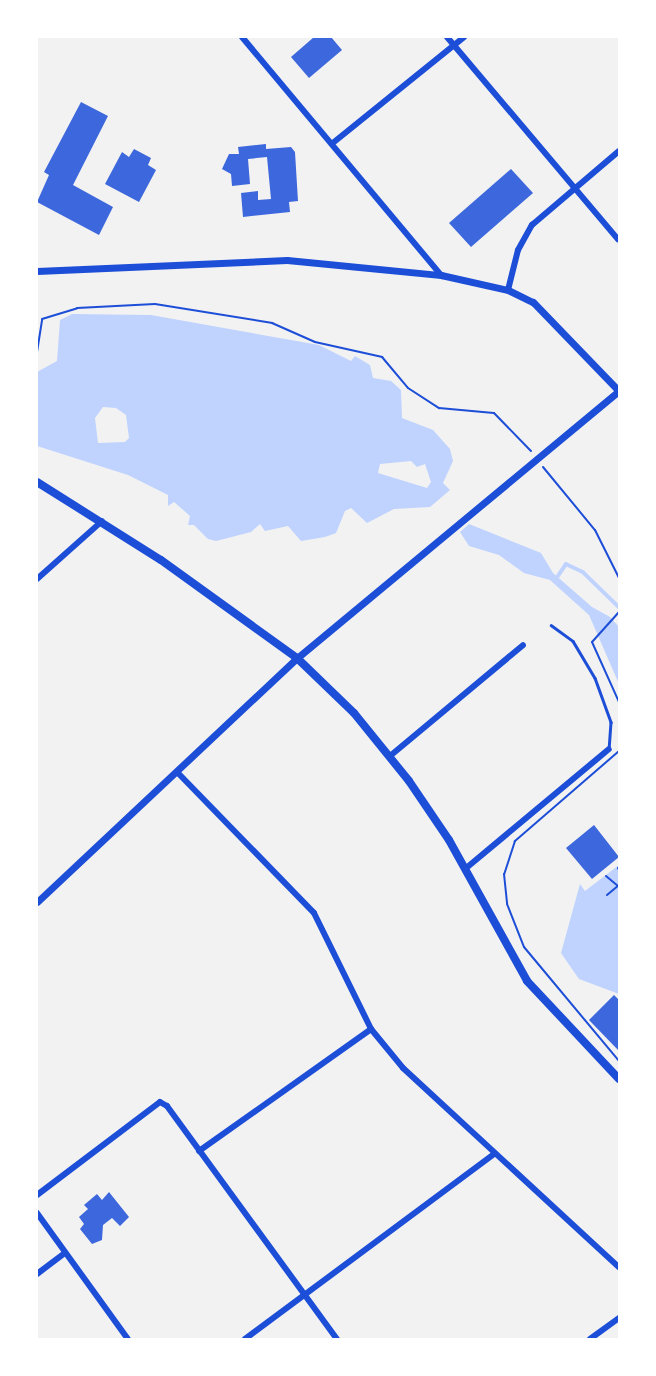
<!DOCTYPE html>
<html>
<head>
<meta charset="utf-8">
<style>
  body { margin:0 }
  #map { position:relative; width:656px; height:1376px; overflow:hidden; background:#f2f2f2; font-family:"Fira Sans Condensed",sans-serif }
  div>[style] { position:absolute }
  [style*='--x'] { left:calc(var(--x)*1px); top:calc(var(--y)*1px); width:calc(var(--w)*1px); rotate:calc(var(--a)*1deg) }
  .water>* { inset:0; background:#bfd3fe }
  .stream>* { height:3.5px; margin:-1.75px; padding:0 1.75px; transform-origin:1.75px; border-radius:1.75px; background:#bfd3fe }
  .building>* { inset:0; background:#3d67dc }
  .path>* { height:2px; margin:-1px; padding:0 1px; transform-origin:1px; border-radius:1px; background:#1d4ed8 }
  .service>* { height:2.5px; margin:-1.25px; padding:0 1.25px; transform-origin:1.25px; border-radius:1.25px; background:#1d4ed8 }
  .minor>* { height:6px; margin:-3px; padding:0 3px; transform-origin:3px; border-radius:3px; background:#1d4ed8 }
  .tertiary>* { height:7px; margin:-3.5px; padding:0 3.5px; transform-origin:3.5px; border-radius:3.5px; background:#1d4ed8 }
  .secondary>* { height:8px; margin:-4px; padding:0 4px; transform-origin:4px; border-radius:4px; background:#1d4ed8 }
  span { translate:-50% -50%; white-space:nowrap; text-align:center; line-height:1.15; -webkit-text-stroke:7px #fff; paint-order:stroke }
  .frame { position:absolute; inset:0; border:38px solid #fff; pointer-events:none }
</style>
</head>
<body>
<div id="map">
  <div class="water">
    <div style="clip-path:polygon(evenodd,72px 314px,151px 315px,319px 345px,351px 361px,355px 356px,370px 365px,373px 378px,391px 381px,401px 390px,402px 418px,433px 430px,450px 449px,453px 461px,443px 483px,450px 490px,430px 507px,394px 509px,367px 523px,351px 508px,345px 511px,336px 533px,325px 537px,301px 541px,288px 526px,265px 531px,260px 524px,251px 532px,216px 541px,208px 539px,194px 525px,188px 525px,190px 516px,174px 502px,168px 506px,168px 495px,128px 475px,37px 446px,37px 372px,57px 361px,60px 320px,72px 314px,103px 407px,116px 408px,126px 415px,129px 438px,125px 442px,98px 443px,95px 418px,103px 407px,72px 314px,411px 461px,417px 467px,425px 464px,431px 482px,427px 488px,378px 473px,380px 464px,411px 461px)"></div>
    <div style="clip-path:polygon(469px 524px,541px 553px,553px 573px,592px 607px,610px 617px,619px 627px,619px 684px,589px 615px,550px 580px,524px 573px,499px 555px,469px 546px,460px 532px)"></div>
    <div style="clip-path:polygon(619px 865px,619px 994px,579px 979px,561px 953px,580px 884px,585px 891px)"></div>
  </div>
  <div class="stream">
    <div style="--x:558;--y:576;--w:14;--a:-56"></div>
    <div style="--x:566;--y:564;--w:19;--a:25"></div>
    <div style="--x:583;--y:572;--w:50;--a:44.2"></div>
  </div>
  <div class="building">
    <div style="clip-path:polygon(314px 37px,331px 37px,342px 50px,309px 78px,291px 57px)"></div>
    <div style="clip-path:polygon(81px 102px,108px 116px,73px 185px,113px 207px,99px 235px,37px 202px,49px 175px,44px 172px)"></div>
    <div style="clip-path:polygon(266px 144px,266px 149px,291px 147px,295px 152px,298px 201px,289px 202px,290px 212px,243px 217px,241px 193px,258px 191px,258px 200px,271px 199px,267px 157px,248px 159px,250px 184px,232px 186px,231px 174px,222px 169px,229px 154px,239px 154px,238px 147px)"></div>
    <div style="clip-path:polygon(134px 149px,151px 158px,148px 165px,156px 170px,139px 202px,105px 184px,122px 152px,129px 157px)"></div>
    <div style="clip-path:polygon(511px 169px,533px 193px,471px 247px,449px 223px)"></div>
    <div style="clip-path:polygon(594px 825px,619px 857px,592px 879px,566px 848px)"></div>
    <div style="clip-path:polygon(614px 995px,619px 1000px,619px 1051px,589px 1020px)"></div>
    <div style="clip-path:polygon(109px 1192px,129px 1217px,120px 1226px,112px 1218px,103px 1225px,102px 1240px,92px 1244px,80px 1229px,84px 1224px,79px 1217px,88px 1209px,84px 1205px,97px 1194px,102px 1200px)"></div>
  </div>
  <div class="path">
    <div style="--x:37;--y:352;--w:33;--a:-81"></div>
    <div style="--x:42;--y:319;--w:37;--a:-17"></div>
    <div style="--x:77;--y:308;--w:78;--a:-2.9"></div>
    <div style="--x:155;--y:304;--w:119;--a:9.2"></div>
    <div style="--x:272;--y:323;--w:47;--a:23.8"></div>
    <div style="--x:315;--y:342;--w:69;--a:12.6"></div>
    <div style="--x:382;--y:357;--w:40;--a:50"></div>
    <div style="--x:408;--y:388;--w:37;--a:33"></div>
    <div style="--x:439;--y:408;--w:55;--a:5.2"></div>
    <div style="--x:494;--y:413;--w:53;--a:45.8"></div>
    <div style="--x:543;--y:467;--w:82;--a:50.5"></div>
    <div style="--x:595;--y:530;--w:54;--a:63.4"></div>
    <div style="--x:619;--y:612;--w:40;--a:132"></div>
    <div style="--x:592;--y:642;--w:66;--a:65.8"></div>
    <div style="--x:619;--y:751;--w:138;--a:139.1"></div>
    <div style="--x:515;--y:841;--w:35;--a:108"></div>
    <div style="--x:504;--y:874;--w:30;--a:84"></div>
    <div style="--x:507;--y:904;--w:46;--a:68.4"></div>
    <div style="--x:524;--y:947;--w:148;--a:50.2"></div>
    <div style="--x:618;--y:868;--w:2;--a:63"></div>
    <div style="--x:606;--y:876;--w:16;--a:40"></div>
    <div style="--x:607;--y:895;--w:16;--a:-40"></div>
  </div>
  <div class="service">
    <div style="--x:551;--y:625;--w:27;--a:36"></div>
    <div style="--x:573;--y:641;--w:43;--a:59.3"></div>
    <div style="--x:595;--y:678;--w:47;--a:70"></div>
    <div style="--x:611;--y:722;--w:27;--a:94"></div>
  </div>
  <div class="minor">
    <div style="--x:242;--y:37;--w:310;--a:50.1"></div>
    <div style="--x:447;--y:37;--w:265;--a:49.8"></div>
    <div style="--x:334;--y:142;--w:167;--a:-38.9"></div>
    <div style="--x:508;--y:290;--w:41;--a:-76"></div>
    <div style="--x:518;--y:250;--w:29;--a:-61"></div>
    <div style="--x:532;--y:225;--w:114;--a:-40.4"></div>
    <div style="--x:37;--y:579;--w:87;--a:-41.7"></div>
    <div style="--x:390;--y:756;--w:173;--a:-39.8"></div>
    <div style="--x:178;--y:773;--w:195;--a:45.8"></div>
    <div style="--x:314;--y:913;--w:129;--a:63.8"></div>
    <div style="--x:371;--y:1029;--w:50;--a:50.6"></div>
    <div style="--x:403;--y:1068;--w:294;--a:42.7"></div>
    <div style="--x:465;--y:869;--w:187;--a:-39.8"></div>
    <div style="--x:199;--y:1151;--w:211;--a:-35.3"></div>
    <div style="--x:37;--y:1195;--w:154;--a:-37.1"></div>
    <div style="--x:160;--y:1102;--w:8;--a:30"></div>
    <div style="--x:167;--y:1106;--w:288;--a:53.9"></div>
    <div style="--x:37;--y:1213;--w:155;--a:54.2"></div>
    <div style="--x:37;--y:1274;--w:35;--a:-37"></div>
    <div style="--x:245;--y:1339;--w:310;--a:-36.6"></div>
    <div style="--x:590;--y:1339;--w:36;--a:-36"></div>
  </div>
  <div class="tertiary">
    <div style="--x:37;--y:271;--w:250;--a:-2.5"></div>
    <div style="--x:287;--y:260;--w:155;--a:5.6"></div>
    <div style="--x:441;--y:275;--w:69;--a:12.6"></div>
    <div style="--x:508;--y:290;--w:28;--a:26"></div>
    <div style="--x:533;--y:302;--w:124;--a:46"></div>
    <div style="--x:37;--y:902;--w:357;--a:-43.2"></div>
    <div style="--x:297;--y:658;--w:418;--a:-39.7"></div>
  </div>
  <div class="secondary">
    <div style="--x:37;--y:482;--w:146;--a:32.2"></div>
    <div style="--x:161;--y:560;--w:168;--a:35.8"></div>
    <div style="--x:297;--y:658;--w:79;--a:44"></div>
    <div style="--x:354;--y:713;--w:87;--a:51"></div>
    <div style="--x:409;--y:781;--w:71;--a:55.9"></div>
    <div style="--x:449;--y:840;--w:161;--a:61"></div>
    <div style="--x:527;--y:981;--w:134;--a:46.8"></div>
  </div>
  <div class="frame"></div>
</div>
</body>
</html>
